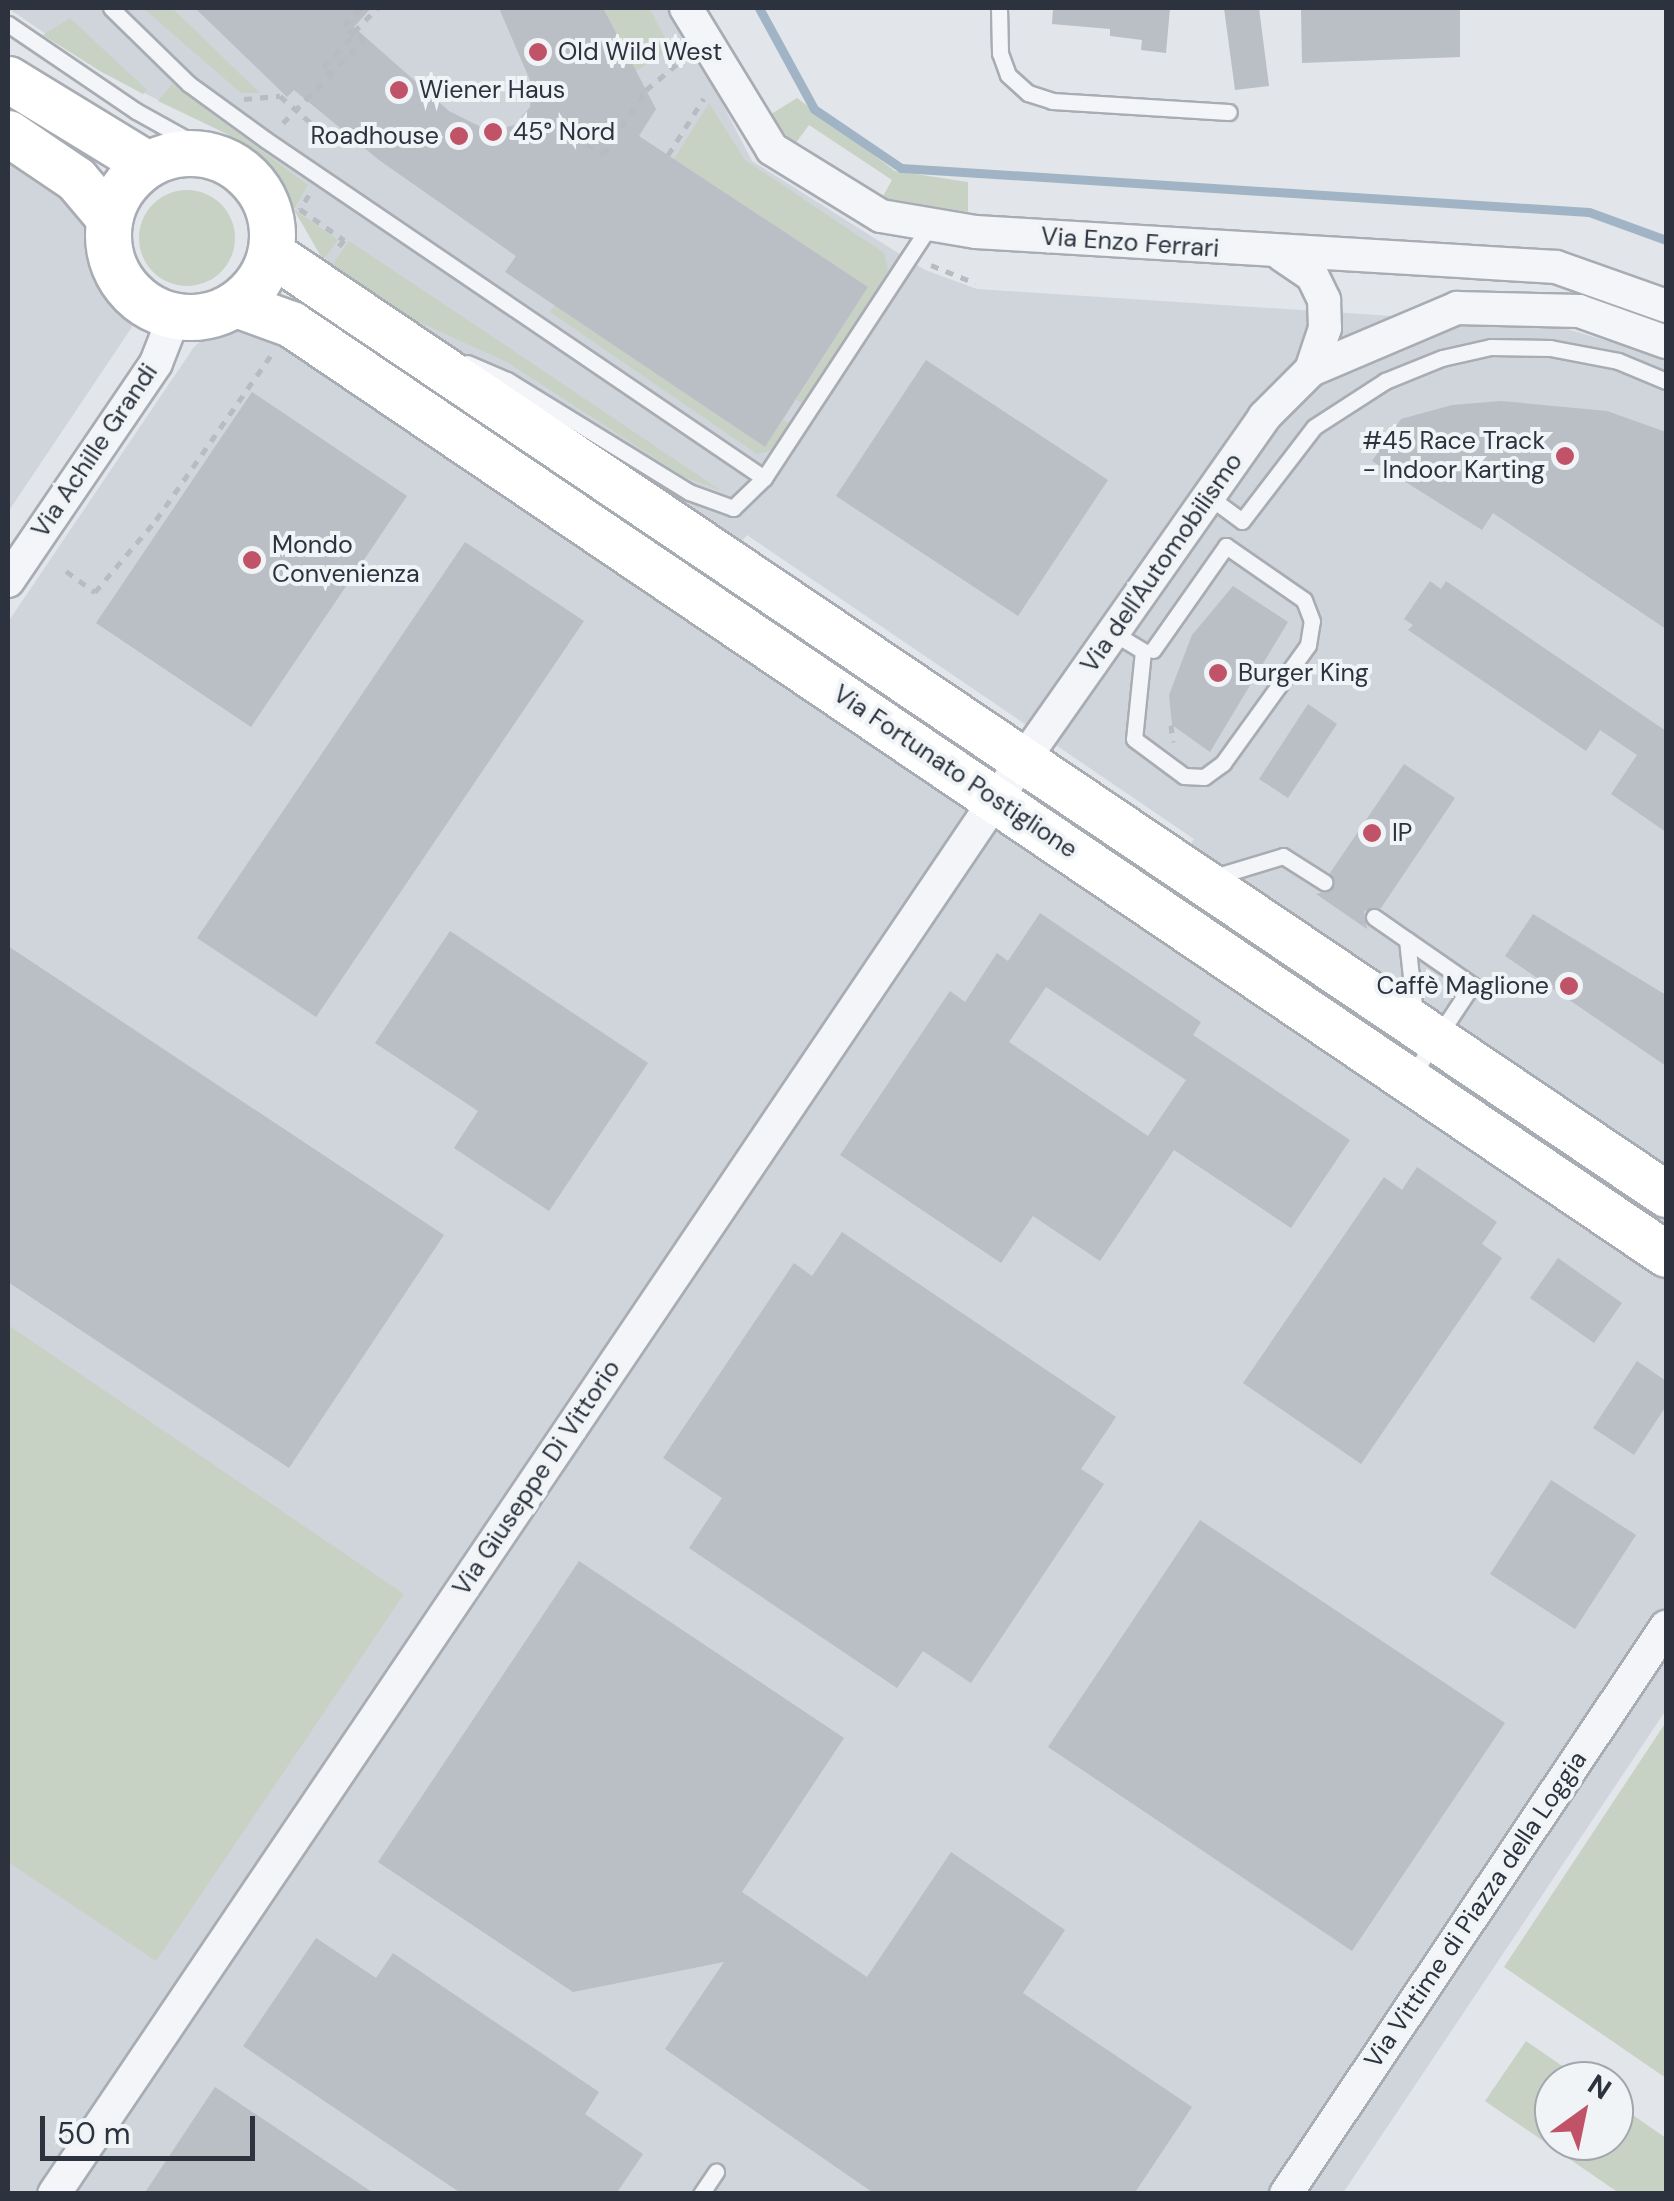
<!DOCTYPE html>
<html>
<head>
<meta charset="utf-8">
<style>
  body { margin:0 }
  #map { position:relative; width:1674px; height:2201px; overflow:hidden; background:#e2e5e9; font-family:"DM Sans",sans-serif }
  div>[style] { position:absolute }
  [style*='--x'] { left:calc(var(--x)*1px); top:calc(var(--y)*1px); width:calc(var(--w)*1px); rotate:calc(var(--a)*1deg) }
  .built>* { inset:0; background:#d0d4db }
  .green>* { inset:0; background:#c8d2c4 }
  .round { border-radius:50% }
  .stream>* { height:9px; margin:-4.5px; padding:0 4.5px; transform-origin:4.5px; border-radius:4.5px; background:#a0b4c5 }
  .building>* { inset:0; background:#babec5 }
  .path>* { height:5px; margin-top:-2.5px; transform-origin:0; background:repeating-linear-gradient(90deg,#b8bbc0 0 8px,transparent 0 16px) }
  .roads { filter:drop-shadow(2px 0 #a8acb3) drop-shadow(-2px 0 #a8acb3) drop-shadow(0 2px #a8acb3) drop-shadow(0 -2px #a8acb3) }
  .lane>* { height:15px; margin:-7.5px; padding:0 7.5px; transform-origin:7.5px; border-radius:7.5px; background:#f4f5f8 }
  .street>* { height:32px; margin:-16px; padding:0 16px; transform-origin:16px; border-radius:16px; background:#f4f5f8 }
  .secondary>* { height:45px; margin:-22.5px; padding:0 22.5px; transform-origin:22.5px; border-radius:22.5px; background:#fff }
  .secondary>.ring { margin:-22.5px; padding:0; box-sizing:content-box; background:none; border:45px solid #fff; border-radius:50% }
  .dots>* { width:28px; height:28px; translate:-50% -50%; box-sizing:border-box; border:5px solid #f1f4f6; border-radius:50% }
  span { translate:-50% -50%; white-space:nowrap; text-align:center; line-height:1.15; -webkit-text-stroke:8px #f1f4f6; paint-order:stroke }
  .poi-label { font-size:25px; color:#2c333f }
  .left { translate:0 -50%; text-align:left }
  .right { translate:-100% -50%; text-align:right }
  .street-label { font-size:25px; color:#2c333f }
  .frame { position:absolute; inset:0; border:10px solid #2c333f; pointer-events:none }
  .north { position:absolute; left:1534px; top:2061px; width:100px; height:100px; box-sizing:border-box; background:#f1f4f6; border:2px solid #a2a7ad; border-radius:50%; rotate:33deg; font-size:28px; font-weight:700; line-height:40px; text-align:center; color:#2c333f }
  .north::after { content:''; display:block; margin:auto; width:35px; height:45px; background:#c15368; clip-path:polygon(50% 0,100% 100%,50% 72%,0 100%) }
  .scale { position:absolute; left:40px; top:2116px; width:215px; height:45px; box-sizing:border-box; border:5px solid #2c333f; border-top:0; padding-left:12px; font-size:30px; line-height:35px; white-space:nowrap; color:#2c333f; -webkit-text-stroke:8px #f1f4f6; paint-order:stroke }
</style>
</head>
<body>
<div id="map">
  <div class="built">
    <div style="clip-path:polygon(8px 8px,673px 8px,752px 161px,925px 270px,977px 289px,1560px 327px,1666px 358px,1666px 1710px,1343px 2193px,8px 2194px,8px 622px,194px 347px,217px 328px,247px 328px,279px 343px,1142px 918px,1194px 839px,747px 535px,737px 547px,331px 267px,267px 163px,227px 134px,100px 71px)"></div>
    <div style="clip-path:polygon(8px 157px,69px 198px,81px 214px,95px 269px,132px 327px,8px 512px)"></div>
  </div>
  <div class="green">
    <div style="clip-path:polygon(143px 8px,172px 8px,260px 93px,241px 93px)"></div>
    <div style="clip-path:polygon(603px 8px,649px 8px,671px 49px,636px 71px)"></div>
    <div style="clip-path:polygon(70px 18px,147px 90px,143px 94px,100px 71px,43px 35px)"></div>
    <div style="clip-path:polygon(172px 84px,308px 185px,294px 209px,338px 240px,323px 260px,267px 163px,227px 134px,158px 101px)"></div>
    <div style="clip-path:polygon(797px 98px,895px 171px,968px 182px,968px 212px,882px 198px,892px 180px,809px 125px,795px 144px,768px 116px)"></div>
    <div style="clip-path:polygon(709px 103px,745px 160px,884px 253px,888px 270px,876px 293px,803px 404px,796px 400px,868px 287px,674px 159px)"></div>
    <div class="round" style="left:139px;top:190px;width:96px;height:96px"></div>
    <div style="clip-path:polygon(349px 241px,499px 341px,720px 490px,684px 477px,507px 362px,395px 311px,331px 267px)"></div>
    <div style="clip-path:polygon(555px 305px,765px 447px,783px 420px,790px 424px,772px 450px,757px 454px,550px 312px)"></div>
    <div style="clip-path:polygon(8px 1325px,404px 1594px,156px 1961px,8px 1862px)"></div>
    <div style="clip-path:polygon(1666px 1722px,1666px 2078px,1504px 1967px)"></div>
    <div style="clip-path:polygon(1526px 2041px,1584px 2081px,1554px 2081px,1554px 2141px,1614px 2141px,1614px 2102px,1666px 2138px,1666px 2193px,1619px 2193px,1485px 2101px)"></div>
  </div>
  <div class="stream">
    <div style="--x:759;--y:8;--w:115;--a:61.4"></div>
    <div style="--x:814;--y:109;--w:105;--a:34.1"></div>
    <div style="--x:901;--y:168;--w:689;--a:3.66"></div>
    <div style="--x:1589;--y:212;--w:82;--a:20"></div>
  </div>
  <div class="building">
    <div style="clip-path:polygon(195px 8px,371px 8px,354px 27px,449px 111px,489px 131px,515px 125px,530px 107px,532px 85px,499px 8px,603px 8px,656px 109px,639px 136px,868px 287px,765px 447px,505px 272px,516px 256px,379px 160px,294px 90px,287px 97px)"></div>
    <div style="clip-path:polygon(1053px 8px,1170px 8px,1166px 53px,1141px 50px,1142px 40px,1110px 36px,1110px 29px,1052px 24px)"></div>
    <div style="clip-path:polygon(1224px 8px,1259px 8px,1269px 86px,1235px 90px)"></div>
    <div style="clip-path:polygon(1301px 8px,1460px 8px,1460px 57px,1302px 63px)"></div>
    <div style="clip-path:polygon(926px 360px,1108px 480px,1018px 616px,836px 496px)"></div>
    <div style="clip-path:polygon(252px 392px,407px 496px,251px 727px,96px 623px)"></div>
    <div style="clip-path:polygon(1501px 401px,1607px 411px,1666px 432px,1666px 629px,1493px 513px,1482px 530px,1372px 461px,1401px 419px,1452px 405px)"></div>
    <div style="clip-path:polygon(465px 542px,584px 621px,316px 1017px,197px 938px)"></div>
    <div style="clip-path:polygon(1430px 581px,1441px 589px,1446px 581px,1666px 731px,1666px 832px,1611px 794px,1637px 755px,1600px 730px,1586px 751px,1408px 630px,1413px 625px,1404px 619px)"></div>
    <div style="clip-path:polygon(1233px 586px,1288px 622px,1210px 752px,1172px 725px,1169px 695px,1192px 635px)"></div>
    <div style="clip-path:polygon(1308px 704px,1337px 724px,1288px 798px,1259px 779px)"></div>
    <div style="clip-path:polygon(1404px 764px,1455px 798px,1381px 908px,1364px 911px,1367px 929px,1316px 894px,1333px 889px,1330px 873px)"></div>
    <div style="clip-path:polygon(evenodd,1040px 913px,1201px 1022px,1193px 1035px,1350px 1140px,1291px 1228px,1174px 1150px,1100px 1261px,1033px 1216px,1001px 1263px,840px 1155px,950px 991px,965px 1002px,997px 953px,1008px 961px,1040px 913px,1046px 987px,1186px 1080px,1148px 1136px,1009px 1042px,1046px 987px)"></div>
    <div style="clip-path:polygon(1533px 914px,1666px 995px,1666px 1066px,1505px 956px)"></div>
    <div style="clip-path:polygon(450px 931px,648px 1063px,549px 1211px,454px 1148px,478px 1111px,375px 1043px)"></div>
    <div style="clip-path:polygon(8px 946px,444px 1235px,289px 1468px,8px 1282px)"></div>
    <div style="clip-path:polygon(1417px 1167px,1497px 1222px,1482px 1244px,1502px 1258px,1361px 1464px,1243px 1383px,1384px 1177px,1402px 1190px)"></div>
    <div style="clip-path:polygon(842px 1232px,1116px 1417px,1081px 1469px,1104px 1484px,971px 1683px,923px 1651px,897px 1688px,689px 1548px,722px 1498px,663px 1458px,794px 1263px,812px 1276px)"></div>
    <div style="clip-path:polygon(1558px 1258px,1622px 1303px,1594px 1343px,1530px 1298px)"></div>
    <div style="clip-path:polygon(1637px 1361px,1666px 1381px,1666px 1406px,1634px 1455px,1593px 1428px)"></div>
    <div style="clip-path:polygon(1551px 1480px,1636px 1535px,1575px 1629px,1490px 1574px)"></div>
    <div style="clip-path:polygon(1200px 1520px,1505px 1723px,1352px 1951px,1048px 1747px)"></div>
    <div style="clip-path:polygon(579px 1561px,844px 1738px,742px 1892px,867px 1977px,951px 1852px,1065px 1930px,1023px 1993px,1192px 2107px,1134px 2194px,875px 2194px,665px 2049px,724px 1962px,573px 1992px,378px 1862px)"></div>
    <div style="clip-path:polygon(316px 1938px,376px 1978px,393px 1953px,599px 2092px,585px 2114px,643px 2154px,616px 2194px,462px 2194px,243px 2046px)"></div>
    <div style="clip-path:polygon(215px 2087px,375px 2194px,144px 2194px)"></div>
  </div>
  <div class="path">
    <div style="--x:331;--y:75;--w:11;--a:-135"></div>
    <div style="--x:323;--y:67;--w:45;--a:-45.9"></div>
    <div style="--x:354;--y:35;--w:13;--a:-138"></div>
    <div style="--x:344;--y:26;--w:25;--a:-47"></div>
    <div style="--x:244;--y:99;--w:36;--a:-5"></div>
    <div style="--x:280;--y:96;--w:41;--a:41.1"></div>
    <div style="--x:311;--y:123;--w:22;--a:82"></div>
    <div style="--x:283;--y:123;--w:116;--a:-45.7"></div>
    <div style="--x:364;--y:40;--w:13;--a:-141"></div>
    <div style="--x:354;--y:32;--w:33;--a:-46"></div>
    <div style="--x:587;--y:144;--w:19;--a:32"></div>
    <div style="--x:603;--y:154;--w:77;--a:-56.1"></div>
    <div style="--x:646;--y:90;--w:50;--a:-40.1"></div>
    <div style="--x:668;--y:155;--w:67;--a:-57.7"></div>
    <div style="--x:309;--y:195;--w:17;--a:123"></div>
    <div style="--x:300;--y:209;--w:54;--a:35.2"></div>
    <div style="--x:344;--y:240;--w:14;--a:129"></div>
    <div style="--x:931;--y:265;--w:48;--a:22.2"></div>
    <div style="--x:66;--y:571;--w:36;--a:36"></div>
    <div style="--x:95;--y:592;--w:94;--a:-49.7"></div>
    <div style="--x:156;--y:520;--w:203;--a:-55.1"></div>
    <div style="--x:1171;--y:725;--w:17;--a:83"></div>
  </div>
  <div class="roads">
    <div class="lane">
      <div style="--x:111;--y:8;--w:109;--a:44.3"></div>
      <div style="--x:189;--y:84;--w:95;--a:36"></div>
      <div style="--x:266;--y:140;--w:602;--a:34.17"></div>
      <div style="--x:999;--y:8;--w:45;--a:88.7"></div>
      <div style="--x:1000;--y:53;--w:23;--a:70"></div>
      <div style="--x:1008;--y:75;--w:27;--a:42"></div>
      <div style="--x:1028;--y:93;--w:25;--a:18"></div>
      <div style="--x:1052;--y:101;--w:177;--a:3.6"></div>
      <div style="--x:8;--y:24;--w:155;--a:34.2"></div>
      <div style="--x:136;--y:111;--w:101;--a:29.1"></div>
      <div style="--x:467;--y:363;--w:43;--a:23"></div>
      <div style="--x:507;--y:380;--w:214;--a:31.6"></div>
      <div style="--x:689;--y:492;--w:47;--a:20"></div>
      <div style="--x:733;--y:508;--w:43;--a:-44.1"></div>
      <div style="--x:764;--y:478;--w:303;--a:-56.7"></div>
      <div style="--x:1208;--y:496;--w:42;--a:36.3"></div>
      <div style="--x:1242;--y:521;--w:118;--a:-52.5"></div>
      <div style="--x:1314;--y:427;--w:85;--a:-32.9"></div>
      <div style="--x:1385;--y:381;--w:61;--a:-22"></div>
      <div style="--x:1442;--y:358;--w:50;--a:-12.7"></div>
      <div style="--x:1491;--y:347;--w:59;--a:1"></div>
      <div style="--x:1550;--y:348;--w:69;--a:10.8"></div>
      <div style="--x:1618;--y:361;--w:52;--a:22.6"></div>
      <div style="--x:1115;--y:634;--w:33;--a:31"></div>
      <div style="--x:1143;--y:651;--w:88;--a:95.8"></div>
      <div style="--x:1134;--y:739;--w:62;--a:36.5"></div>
      <div style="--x:1184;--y:776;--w:20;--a:3"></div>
      <div style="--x:1204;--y:777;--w:24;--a:-36"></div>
      <div style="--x:1223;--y:763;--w:145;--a:-54.2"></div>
      <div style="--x:1308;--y:645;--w:24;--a:-81"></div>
      <div style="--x:1312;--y:621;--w:22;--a:-111"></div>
      <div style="--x:1304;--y:600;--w:95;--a:-145.3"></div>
      <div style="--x:1226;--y:546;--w:127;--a:125.1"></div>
      <div style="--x:1214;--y:877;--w:72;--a:-16.9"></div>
      <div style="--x:1283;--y:856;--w:49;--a:32.4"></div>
      <div style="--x:1374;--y:917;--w:40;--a:34.9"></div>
      <div style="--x:1407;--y:940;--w:74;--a:83.8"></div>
      <div style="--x:1407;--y:940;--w:79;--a:34.7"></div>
      <div style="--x:1472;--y:985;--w:110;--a:123.5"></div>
      <div style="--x:701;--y:2194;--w:27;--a:-56"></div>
    </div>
    <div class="street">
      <div style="--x:686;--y:8;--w:165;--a:58.6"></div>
      <div style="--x:772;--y:149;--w:128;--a:31.6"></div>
      <div style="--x:881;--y:216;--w:96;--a:9.6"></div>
      <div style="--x:976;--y:232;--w:581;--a:3.45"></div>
      <div style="--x:1556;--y:267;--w:117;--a:19.5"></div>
      <div style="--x:1282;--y:255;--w:36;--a:34"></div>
      <div style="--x:1312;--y:275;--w:28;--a:64"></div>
      <div style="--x:1324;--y:300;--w:28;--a:88"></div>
      <div style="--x:1325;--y:328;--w:44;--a:108.4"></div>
      <div style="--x:8;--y:581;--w:263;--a:-55.8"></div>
      <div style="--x:156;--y:363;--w:49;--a:-68.6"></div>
      <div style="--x:54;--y:2194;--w:1683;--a:-55.97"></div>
      <div style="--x:996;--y:799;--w:467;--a:-54.9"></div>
      <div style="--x:1264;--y:417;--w:66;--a:-45"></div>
      <div style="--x:1311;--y:370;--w:159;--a:-23"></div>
      <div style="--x:1457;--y:308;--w:122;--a:1.4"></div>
      <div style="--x:1579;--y:311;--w:92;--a:19.6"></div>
      <div style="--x:1286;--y:2194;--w:683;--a:-56.17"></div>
    </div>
    <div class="secondary">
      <div style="--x:8;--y:79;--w:163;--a:31.4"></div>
      <div style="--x:8;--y:133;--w:82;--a:34.1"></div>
      <div style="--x:76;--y:179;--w:51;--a:49.8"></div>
      <div class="ring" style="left:108px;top:153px;width:119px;height:119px"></div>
      <div style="--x:271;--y:253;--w:1683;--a:34"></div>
      <div style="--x:236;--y:304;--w:59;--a:20"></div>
      <div style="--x:291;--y:324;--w:1660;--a:34.07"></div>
    </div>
  </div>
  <div class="dots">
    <div style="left:538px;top:52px;background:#c15368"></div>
    <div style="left:399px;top:90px;background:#c15368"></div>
    <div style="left:493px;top:132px;background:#c15368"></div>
    <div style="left:459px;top:136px;background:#c15368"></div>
    <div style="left:1565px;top:456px;background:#c15368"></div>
    <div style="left:252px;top:560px;background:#c15368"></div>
    <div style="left:1218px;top:673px;background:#c15368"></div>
    <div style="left:1372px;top:833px;background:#c15368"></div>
    <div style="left:1569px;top:986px;background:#c15368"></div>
  </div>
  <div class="poi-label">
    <span class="left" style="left:558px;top:52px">Old Wild West</span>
    <span class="left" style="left:419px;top:90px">Wiener Haus</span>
    <span class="left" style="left:513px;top:132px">45° Nord</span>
    <span class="right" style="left:439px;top:136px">Roadhouse</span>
    <span class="right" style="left:1545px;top:456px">#45 Race Track<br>- Indoor Karting</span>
    <span class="left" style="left:272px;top:560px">Mondo<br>Convenienza</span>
    <span class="left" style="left:1238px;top:673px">Burger King</span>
    <span class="left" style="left:1392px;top:833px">IP</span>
    <span class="right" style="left:1549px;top:986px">Caffè Maglione</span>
  </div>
  <div class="street-label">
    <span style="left:1130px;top:243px;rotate:4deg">Via Enzo Ferrari</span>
    <span style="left:95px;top:451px;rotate:-56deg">Via Achille Grandi</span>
    <span style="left:1162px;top:563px;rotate:-55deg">Via dell'Automobilismo</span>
    <span style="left:955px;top:772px;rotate:34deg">Via Fortunato Postiglione</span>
    <span style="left:537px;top:1478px;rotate:-56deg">Via Giuseppe Di Vittorio</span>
    <span style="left:1476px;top:1910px;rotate:-56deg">Via Vittime di Piazza della Loggia</span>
  </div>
  <div class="frame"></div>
  <div class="north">N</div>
  <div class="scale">50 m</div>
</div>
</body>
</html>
